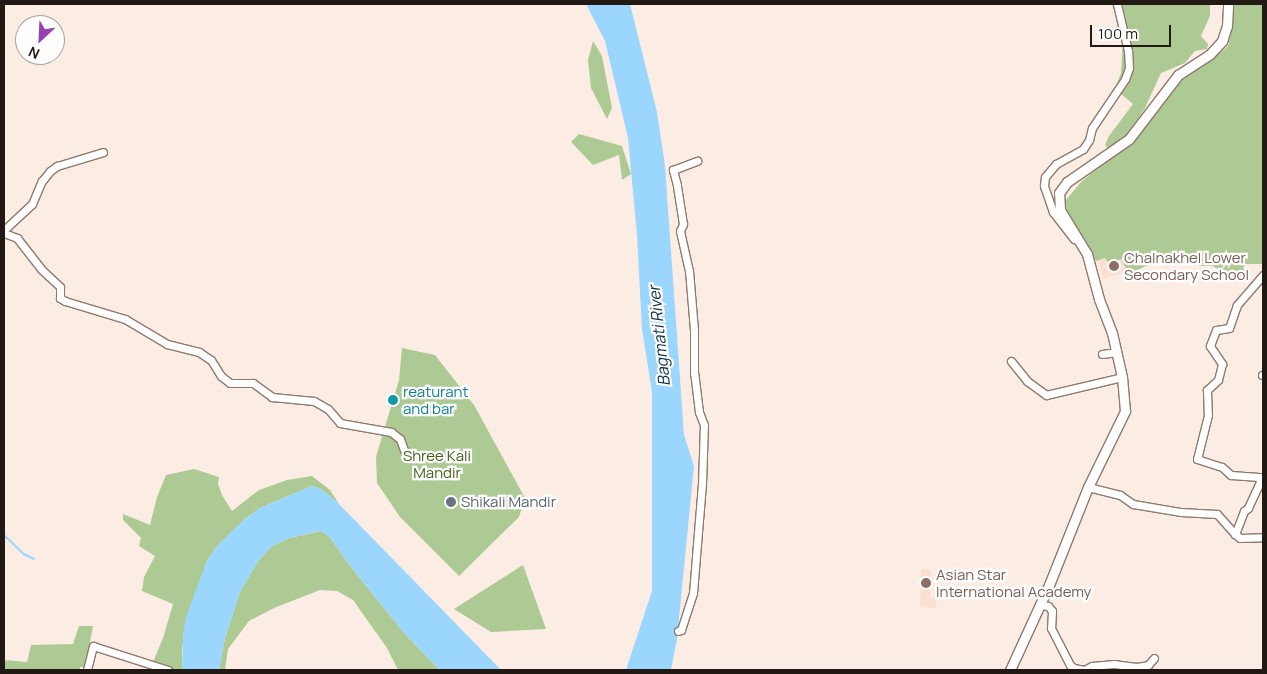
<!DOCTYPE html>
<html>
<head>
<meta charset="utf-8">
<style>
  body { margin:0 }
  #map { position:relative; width:1267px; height:674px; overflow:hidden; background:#fcede4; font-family:Manrope,sans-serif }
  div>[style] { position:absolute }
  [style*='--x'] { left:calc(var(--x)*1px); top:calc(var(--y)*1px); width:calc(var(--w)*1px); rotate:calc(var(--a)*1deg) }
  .built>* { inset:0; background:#fbe0d2 }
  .green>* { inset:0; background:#adca94 }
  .water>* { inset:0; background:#9ad6fe }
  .stream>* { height:2px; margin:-1px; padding:0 1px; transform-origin:1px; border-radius:1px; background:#9ad6fe }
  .roads { filter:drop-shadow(1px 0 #8f796c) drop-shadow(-1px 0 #8f796c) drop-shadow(0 1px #8f796c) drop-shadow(0 -1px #8f796c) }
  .minor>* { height:7px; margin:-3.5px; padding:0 3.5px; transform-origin:3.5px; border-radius:3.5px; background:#fff }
  .major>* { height:9px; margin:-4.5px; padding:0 4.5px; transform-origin:4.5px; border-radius:4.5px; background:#fff }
  .dots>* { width:14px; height:14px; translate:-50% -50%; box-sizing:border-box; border:2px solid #fefefe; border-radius:50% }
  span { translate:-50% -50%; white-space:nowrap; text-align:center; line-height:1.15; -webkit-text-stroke:4.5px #fefefe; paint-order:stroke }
  .education-label { font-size:15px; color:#785e54 }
  .left { translate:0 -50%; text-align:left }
  .culture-label { font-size:15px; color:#0d838f }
  .park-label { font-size:15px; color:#406016 }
  .worship-label { font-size:15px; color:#5b616d }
  .water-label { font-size:16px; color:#0d2f43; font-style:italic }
  .frame { position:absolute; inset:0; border:5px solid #221914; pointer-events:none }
  .north { position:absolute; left:15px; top:15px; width:50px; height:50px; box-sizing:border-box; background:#fefefe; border:1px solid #a6a2a0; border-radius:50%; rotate:205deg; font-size:14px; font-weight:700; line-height:20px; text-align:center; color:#221914 }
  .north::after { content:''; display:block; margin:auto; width:18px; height:22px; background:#9643b1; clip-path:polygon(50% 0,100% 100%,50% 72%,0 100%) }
  .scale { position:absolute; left:1090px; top:25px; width:81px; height:22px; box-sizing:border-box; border:2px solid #221914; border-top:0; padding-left:6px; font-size:15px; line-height:18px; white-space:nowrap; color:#221914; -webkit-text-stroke:4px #fefefe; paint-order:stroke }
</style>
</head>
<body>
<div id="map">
  <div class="built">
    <div style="clip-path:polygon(1125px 253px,1130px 272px,1103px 278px,1098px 260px)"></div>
    <div style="clip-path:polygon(921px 569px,931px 570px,930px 597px,937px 598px,936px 608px,920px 607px)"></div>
  </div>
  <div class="green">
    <div style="clip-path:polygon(1112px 4px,1210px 4px,1210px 16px,1201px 36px,1208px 44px,1207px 49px,1195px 51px,1185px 63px,1161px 73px,1145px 108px,1132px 128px,1126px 136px,1108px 148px,1105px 145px,1109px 136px,1133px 104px,1115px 89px,1121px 73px,1123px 38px)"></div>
    <div style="clip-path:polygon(1234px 4px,1263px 4px,1263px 264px,1245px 264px,1243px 268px,1250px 272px,1248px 276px,1233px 280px,1213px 266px,1200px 266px,1193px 262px,1150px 264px,1129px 274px,1121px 259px,1109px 264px,1105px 258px,1096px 261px,1066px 212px,1066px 200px,1082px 181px,1137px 137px,1162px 98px,1175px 84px,1209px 62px,1228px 46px,1234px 16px)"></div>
    <div style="clip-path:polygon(593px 41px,602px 56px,612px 108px,607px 119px,591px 88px,588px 60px)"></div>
    <div style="clip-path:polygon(579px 134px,622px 146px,631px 174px,622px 180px,619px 155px,593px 165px,571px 142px)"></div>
    <div style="clip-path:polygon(402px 348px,435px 355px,474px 405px,525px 498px,519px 517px,459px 576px,400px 517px,377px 483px,376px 457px,399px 380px)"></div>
    <div style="clip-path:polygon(194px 469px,219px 477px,218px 484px,222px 495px,232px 511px,259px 490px,287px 480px,312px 476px,330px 490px,339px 504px,321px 489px,312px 486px,260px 508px,245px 519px,216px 547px,206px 563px,182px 647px,182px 670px,150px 670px,164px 635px,173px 604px,142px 591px,144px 577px,155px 556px,139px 546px,141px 538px,123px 520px,123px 514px,150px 525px,157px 497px,166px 475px)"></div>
    <div style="clip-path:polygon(321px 531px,329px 536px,351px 567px,405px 634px,440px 670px,398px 670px,387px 648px,353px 600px,337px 591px,320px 590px,274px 608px,249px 621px,228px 649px,225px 670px,219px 670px,225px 638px,240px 592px,258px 561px,272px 546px,289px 538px)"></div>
    <div style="clip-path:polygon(523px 565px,546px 629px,491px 632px,454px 609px)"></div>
    <div style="clip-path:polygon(79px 626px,93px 626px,85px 667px,80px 667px,80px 670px,4px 670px,4px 660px,27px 662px,31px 645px,73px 644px)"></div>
  </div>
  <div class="water">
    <div style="clip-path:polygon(586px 4px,630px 4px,657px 112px,665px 166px,684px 435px,694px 466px,677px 639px,671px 670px,626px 670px,652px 591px,652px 392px,642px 329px,637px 235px,628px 138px,605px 41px)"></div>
    <div style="clip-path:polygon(312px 486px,321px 489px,339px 504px,501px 670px,440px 670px,405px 634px,351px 567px,329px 536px,320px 531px,289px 538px,272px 546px,258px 561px,240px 592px,225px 638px,219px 670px,182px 670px,183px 634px,186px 617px,206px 563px,216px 547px,245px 519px,260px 508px)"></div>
  </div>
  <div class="stream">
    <div style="--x:4;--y:535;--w:28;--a:44"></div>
    <div style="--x:24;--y:554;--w:11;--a:27"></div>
  </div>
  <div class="roads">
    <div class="minor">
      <div style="--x:4;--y:230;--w:38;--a:-43"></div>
      <div style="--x:32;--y:204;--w:25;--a:-67"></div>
      <div style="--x:42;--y:181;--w:13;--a:-51"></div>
      <div style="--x:50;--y:171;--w:9;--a:-36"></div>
      <div style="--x:57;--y:166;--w:48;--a:-16.9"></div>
      <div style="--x:4;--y:233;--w:14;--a:21"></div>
      <div style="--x:17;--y:238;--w:39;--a:52"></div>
      <div style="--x:41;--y:269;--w:26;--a:43"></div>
      <div style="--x:60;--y:287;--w:11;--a:90"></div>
      <div style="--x:60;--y:298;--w:6;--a:31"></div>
      <div style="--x:65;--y:301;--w:63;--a:16.7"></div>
      <div style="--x:125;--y:319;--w:49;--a:30.8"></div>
      <div style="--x:167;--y:344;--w:33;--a:14"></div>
      <div style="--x:199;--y:352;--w:14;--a:34"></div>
      <div style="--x:211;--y:360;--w:19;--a:58"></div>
      <div style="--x:221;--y:376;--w:11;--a:38"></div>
      <div style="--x:230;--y:383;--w:23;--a:0"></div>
      <div style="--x:253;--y:383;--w:24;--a:36"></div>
      <div style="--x:272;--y:397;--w:42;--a:5.4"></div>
      <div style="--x:314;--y:401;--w:16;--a:30"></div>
      <div style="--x:328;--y:409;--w:18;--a:49"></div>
      <div style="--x:340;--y:423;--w:52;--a:10"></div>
      <div style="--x:391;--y:432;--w:11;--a:38"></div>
      <div style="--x:400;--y:439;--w:12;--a:70"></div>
      <div style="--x:1074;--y:239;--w:34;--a:-128"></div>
      <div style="--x:1053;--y:212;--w:28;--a:-109"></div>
      <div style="--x:1044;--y:186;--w:9;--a:-84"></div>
      <div style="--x:1045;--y:177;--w:17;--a:-50"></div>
      <div style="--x:1056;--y:164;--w:31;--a:-29"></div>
      <div style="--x:1083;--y:149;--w:11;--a:-56"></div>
      <div style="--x:1089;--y:140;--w:12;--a:-76"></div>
      <div style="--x:1092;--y:128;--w:59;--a:-56"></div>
      <div style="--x:1125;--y:79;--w:12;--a:-70"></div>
      <div style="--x:1129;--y:68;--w:17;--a:-93"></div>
      <div style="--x:1128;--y:51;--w:48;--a:-103.2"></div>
      <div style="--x:1263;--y:275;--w:40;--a:131"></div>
      <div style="--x:1237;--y:305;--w:24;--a:109"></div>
      <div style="--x:1229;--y:328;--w:13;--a:171"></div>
      <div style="--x:1216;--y:330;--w:17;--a:111"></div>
      <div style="--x:1210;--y:346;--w:22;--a:56"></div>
      <div style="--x:1222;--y:364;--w:16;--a:104"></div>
      <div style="--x:1218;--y:380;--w:15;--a:138"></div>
      <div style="--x:1207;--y:390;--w:25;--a:88"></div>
      <div style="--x:1208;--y:415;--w:45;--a:104"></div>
      <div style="--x:1197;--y:459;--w:26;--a:18"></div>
      <div style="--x:1222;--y:467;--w:12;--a:42"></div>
      <div style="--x:1231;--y:475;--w:28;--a:4"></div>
      <div style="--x:1259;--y:477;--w:5;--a:79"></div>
      <div style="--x:1260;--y:482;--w:29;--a:115"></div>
      <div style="--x:1248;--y:508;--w:5;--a:143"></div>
      <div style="--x:1244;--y:511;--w:25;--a:111"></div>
      <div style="--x:1235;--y:534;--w:6;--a:39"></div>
      <div style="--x:1240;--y:538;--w:23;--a:-2"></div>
      <div style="--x:1102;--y:354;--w:15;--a:-8"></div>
      <div style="--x:1011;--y:361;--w:26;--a:51"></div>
      <div style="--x:1027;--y:381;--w:24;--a:36"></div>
      <div style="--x:1046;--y:395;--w:78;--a:-13.3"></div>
      <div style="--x:1262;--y:375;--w:1;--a:0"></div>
      <div style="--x:1088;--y:487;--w:33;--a:14"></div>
      <div style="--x:1120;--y:495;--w:16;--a:35"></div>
      <div style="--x:1133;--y:504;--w:49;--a:9.5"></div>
      <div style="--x:1181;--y:512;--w:36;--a:3"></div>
      <div style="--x:1217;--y:514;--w:27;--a:48"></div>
      <div style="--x:1041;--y:605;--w:7;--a:8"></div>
      <div style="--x:1048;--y:606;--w:6;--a:51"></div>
      <div style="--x:1052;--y:611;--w:17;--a:93"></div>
      <div style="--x:1051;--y:628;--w:42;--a:62.8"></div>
      <div style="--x:1070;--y:665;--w:5;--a:37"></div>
      <div style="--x:1074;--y:668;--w:10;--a:11"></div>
      <div style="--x:1084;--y:670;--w:9;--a:-27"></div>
      <div style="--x:1092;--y:666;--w:22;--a:-5"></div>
      <div style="--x:1114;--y:664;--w:22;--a:8"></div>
      <div style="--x:1136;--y:667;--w:12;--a:-9"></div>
      <div style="--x:1148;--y:665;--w:9;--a:-49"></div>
      <div style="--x:678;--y:631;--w:3;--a:-18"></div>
      <div style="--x:681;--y:630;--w:39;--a:-72"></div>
      <div style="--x:693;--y:593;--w:109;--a:-85.3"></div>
      <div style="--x:702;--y:484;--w:59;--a:-88.1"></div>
      <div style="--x:704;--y:425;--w:14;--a:-111"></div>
      <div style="--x:699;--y:412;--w:39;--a:-97"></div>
      <div style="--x:694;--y:373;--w:43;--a:-90"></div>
      <div style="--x:694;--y:330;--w:59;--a:-94.8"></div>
      <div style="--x:689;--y:271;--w:41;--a:-102.7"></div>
      <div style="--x:680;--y:231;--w:8;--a:-67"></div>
      <div style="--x:683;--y:224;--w:39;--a:-99"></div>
      <div style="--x:677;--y:185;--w:16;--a:-105"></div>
      <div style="--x:673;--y:170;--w:26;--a:-21"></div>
      <div style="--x:87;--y:670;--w:25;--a:-76"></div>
      <div style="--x:93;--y:646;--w:79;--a:17.7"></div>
    </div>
    <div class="major">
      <div style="--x:1010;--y:670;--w:94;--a:-65.4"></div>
      <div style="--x:1049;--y:585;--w:105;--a:-68.3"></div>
      <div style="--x:1088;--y:487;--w:85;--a:-64"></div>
      <div style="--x:1125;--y:411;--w:34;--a:-95"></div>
      <div style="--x:1122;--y:377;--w:45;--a:-102.8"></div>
      <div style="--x:1112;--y:333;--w:36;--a:-111"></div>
      <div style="--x:1099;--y:299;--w:47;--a:-104.9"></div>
      <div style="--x:1087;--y:254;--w:52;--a:-121.5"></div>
      <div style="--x:1060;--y:210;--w:17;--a:-93"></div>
      <div style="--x:1059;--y:193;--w:14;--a:-54"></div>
      <div style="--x:1067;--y:182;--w:75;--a:-34.7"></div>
      <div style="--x:1129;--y:139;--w:81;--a:-52.6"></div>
      <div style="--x:1178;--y:75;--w:38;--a:-33"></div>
      <div style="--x:1210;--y:54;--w:18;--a:-47"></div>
      <div style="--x:1222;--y:41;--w:16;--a:-72"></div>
      <div style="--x:1227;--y:26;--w:22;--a:-87"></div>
    </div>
  </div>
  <div class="dots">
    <div style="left:1114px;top:266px;background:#8d6e63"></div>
    <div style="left:393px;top:400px;background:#0f9aa8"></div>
    <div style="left:451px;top:502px;background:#6b7280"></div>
    <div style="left:926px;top:583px;background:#8d6e63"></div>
  </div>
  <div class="education-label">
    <span class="left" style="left:1124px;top:266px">Chalnakhel Lower<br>Secondary School</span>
    <span class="left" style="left:936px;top:583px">Asian Star<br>International Academy</span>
  </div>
  <div class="culture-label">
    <span class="left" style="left:403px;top:400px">reaturant<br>and bar</span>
  </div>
  <div class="park-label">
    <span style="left:437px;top:464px">Shree Kali<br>Mandir</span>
  </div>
  <div class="worship-label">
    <span class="left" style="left:461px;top:502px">Shikali Mandir</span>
  </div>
  <div class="water-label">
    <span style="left:659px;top:336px;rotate:-96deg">Bagmati River</span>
  </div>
  <div class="frame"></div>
  <div class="north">N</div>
  <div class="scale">100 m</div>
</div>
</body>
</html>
